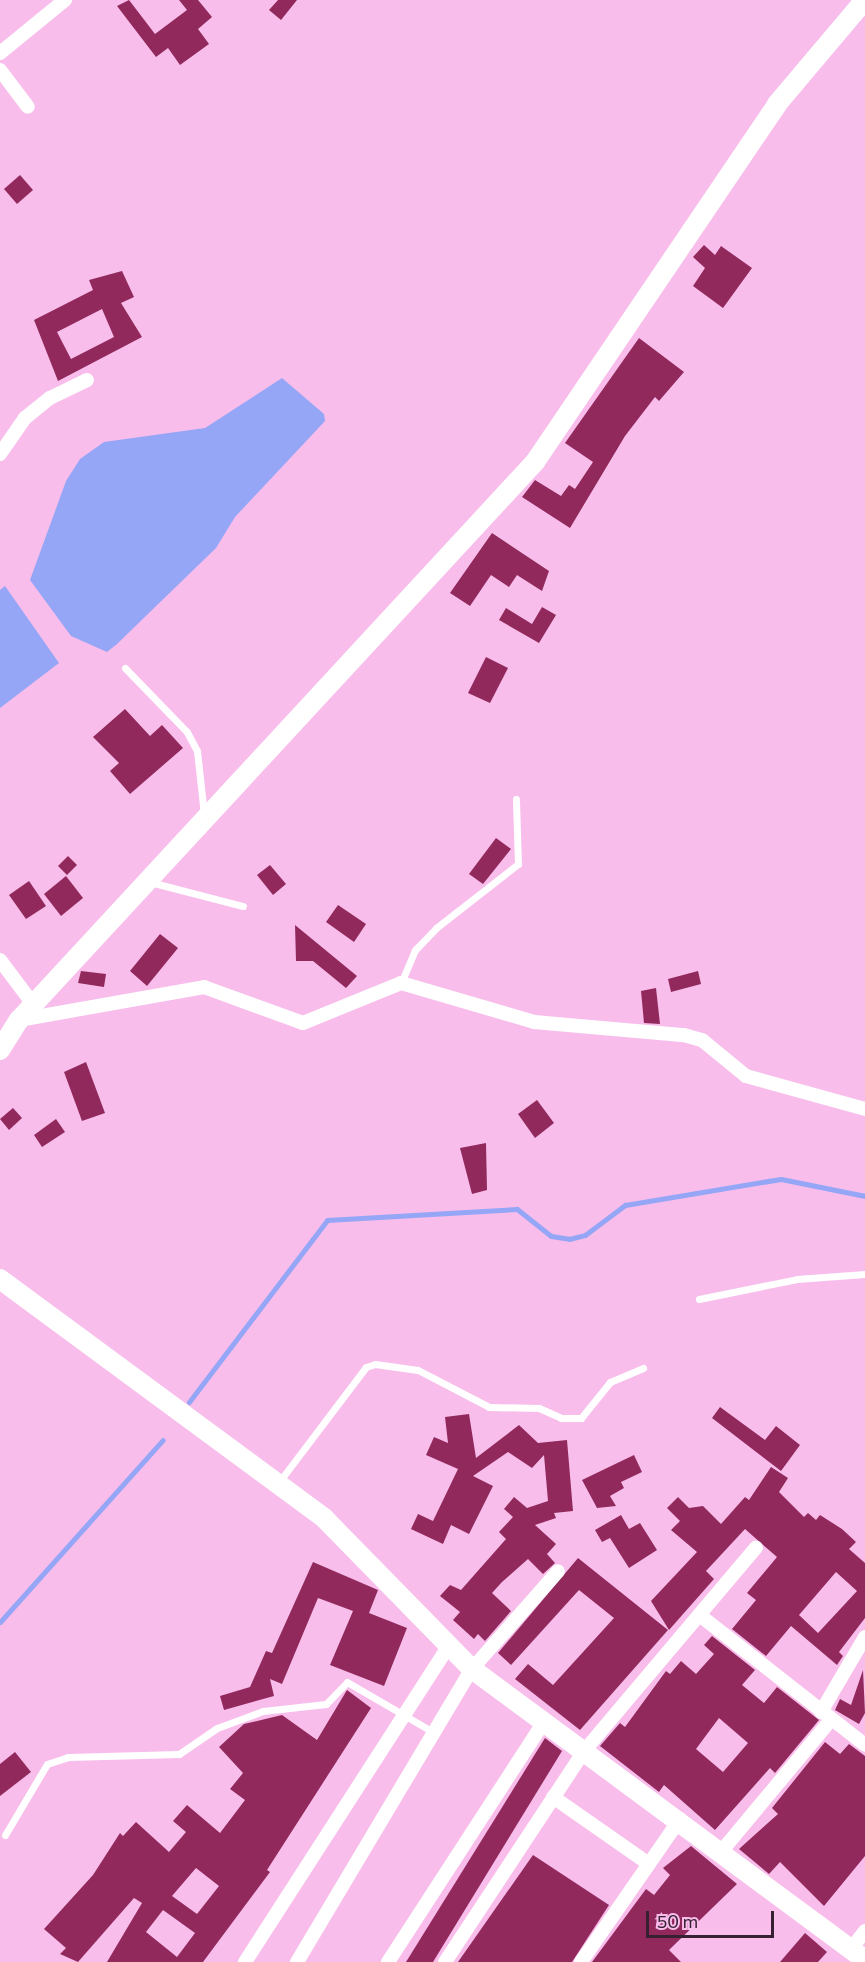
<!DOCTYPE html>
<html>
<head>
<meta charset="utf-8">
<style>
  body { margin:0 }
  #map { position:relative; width:865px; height:1962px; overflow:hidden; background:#f8bdeb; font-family:Commissioner,sans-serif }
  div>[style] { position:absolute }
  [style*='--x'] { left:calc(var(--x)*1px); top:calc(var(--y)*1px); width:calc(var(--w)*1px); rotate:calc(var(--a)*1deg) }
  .water>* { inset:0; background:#95a6f6 }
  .stream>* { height:5px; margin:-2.5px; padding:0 2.5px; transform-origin:2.5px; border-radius:2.5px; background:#95a6f6 }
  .building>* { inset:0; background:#91295d }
  .service>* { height:7px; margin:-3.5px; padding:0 3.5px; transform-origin:3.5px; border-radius:3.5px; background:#fff }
  .minor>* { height:14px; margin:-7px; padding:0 7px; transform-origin:7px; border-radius:7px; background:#fff }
  .secondary>* { height:20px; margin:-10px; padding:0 10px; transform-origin:10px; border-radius:10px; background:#fff }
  span { translate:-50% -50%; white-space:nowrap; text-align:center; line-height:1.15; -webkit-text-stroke:6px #f8bdeb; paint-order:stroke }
  .scale { position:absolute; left:646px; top:1911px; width:128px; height:27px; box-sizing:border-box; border:3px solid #362032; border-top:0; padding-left:8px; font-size:18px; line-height:21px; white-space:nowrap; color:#362032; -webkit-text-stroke:4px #f8bdeb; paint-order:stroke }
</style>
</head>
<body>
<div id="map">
  <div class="water">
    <div style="clip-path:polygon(282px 378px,324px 414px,325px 421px,235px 517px,216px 548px,117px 644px,107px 652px,71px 636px,30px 580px,66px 481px,80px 459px,104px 442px,205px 428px)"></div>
    <div style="clip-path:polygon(5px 586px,59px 663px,0 708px,0 590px)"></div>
  </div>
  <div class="stream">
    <div style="--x:189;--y:1402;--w:228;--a:-52.8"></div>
    <div style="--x:327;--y:1220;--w:190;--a:-3.3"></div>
    <div style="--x:517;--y:1209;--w:43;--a:38.5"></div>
    <div style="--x:551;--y:1236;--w:18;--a:9"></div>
    <div style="--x:569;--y:1239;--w:16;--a:-14"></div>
    <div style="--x:585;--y:1235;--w:50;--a:-36.9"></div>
    <div style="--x:625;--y:1205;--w:158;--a:-9.5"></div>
    <div style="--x:781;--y:1179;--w:86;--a:11.4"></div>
    <div style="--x:0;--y:1622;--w:244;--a:-48.2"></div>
  </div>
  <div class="building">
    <div style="clip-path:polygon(129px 0,155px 34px,187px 10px,179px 0,198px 0,212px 17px,198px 29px,209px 44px,180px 65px,168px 48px,156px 57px,117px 6px)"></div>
    <div style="clip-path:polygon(278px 0,297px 0,281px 20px,269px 10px)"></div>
    <div style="clip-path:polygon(20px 175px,33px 190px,17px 204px,4px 189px)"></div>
    <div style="clip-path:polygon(704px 245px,715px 255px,721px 246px,752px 268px,723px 308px,693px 286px,705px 268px,693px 257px)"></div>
    <div style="clip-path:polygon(evenodd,122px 271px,134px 297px,121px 303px,142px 337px,58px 381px,34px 320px,93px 290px,89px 280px,122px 271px,102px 309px,114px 337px,71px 359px,57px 332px,102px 309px)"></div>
    <div style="clip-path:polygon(639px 338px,684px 372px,659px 401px,655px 397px,625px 436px,570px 528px,522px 497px,535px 480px,561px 496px,569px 485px,575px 489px,593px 462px,565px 443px)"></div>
    <div style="clip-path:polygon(492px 533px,549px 571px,542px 591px,517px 575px,509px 587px,491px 575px,470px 606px,450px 593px)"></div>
    <div style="clip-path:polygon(542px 607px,556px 615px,539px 643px,499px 620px,506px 608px,532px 624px)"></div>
    <div style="clip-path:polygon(486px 657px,508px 668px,490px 703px,468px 693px)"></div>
    <div style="clip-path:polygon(125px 709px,150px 736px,162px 725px,183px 748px,130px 794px,110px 771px,119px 763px,93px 737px)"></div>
    <div style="clip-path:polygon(496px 838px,511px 849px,483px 884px,469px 874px)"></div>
    <div style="clip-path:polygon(68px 856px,77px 865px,67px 875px,58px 866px)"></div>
    <div style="clip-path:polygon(270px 865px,286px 884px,273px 895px,257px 875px)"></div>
    <div style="clip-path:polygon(66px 876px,83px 898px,61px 916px,44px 894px)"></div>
    <div style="clip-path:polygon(29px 881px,46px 906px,26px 919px,9px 895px)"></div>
    <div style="clip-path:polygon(338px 905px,366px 924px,354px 942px,326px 922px)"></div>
    <div style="clip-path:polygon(295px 925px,357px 976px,346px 988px,313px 961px,296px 961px)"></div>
    <div style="clip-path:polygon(160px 934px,178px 948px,147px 986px,130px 971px)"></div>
    <div style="clip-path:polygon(81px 971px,106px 974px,104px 987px,78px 983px)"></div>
    <div style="clip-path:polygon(698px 971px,701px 984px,671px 992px,668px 979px)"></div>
    <div style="clip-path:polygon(656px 988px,660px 1024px,644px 1023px,641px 991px)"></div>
    <div style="clip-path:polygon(86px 1062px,105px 1113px,82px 1121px,64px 1072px)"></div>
    <div style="clip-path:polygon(537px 1100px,554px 1123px,535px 1138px,518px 1114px)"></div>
    <div style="clip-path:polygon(13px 1108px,22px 1118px,9px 1130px,0 1119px)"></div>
    <div style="clip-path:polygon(56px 1119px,65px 1132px,42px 1147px,34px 1135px)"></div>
    <div style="clip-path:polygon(486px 1143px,487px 1190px,472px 1194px,460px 1148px)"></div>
    <div style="clip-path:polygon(720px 1407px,765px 1440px,776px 1426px,800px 1445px,781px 1471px,712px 1418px)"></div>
    <div style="clip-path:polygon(469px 1414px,476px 1458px,519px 1425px,538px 1443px,567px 1440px,573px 1511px,554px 1513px,556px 1518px,535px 1525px,556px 1544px,547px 1554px,555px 1563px,543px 1574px,528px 1559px,502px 1582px,492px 1593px,511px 1611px,485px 1641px,478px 1634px,474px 1639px,453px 1620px,460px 1612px,440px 1596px,450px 1585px,461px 1590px,506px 1539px,499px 1532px,513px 1517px,504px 1509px,514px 1497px,527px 1508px,548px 1501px,544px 1455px,532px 1468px,508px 1452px,473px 1476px,493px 1486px,469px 1534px,451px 1525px,443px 1544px,411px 1529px,418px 1514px,433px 1521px,458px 1469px,426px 1455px,434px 1437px,448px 1443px,445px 1417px)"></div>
    <div style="clip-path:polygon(634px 1455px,642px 1472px,621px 1482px,624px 1488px,610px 1496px,616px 1506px,597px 1508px,582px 1480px)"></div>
    <div style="clip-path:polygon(evenodd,771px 1467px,788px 1478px,779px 1492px,804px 1517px,808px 1513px,816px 1520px,820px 1515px,842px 1529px,856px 1542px,849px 1549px,865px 1563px,865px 1618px,839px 1652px,843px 1656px,837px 1665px,791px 1626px,766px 1656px,732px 1629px,756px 1600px,747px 1593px,777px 1557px,745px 1529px,706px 1571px,714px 1579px,669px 1630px,651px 1601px,697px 1552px,671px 1530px,680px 1521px,667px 1508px,678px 1497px,689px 1508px,703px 1506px,721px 1524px,745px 1497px,749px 1500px,771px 1467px,836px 1572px,857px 1591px,818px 1633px,799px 1615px,836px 1572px)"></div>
    <div style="clip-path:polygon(621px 1515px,629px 1529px,640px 1523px,657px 1550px,629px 1568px,610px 1538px,602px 1542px,595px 1530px)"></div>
    <div style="clip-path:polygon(578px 1558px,668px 1630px,580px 1730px,515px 1679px,528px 1664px,553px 1685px,614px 1618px,579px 1590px,511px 1665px,498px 1653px)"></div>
    <div style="clip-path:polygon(313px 1562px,378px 1590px,369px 1613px,407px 1628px,384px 1686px,330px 1665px,353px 1611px,318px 1598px,282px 1684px,270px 1679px,274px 1696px,224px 1710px,220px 1696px,250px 1687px,266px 1651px,272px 1653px)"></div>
    <div style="clip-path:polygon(evenodd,712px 1636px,755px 1670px,742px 1685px,764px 1703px,777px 1687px,819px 1720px,775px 1773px,770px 1768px,715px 1830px,664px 1785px,659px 1792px,600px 1746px,620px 1723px,625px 1727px,666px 1671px,670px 1674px,681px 1661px,696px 1674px,714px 1654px,704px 1645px,712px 1636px,719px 1718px,748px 1743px,723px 1772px,696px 1749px,719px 1718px)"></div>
    <div style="clip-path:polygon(863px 1670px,865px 1713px,859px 1724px,835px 1710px,840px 1699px,851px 1705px)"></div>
    <div style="clip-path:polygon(evenodd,347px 1690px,371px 1708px,267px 1870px,270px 1872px,203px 1962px,107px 1962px,142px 1903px,134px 1898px,78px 1962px,60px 1954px,66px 1948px,44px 1929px,93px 1875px,120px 1833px,123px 1836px,136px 1822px,169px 1852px,186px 1832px,173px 1821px,187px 1805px,220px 1833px,245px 1800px,230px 1789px,243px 1773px,219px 1747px,244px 1724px,282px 1715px,317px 1740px,347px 1690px,196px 1868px,219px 1886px,197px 1914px,172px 1896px,196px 1868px,347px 1690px,163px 1910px,195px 1933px,177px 1957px,146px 1932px,163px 1910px)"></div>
    <div style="clip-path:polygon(545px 1738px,562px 1751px,433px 1962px,406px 1962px)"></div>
    <div style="clip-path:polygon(825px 1742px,840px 1754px,849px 1744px,865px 1756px,865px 1856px,824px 1906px,780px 1862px,769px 1874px,739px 1849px,778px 1814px,772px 1808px)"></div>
    <div style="clip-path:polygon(15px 1752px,31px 1772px,0 1796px,0 1764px)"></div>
    <div style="clip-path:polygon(691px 1846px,737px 1884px,669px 1950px,681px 1962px,592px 1962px,646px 1889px,654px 1895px,670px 1875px,663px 1868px)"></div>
    <div style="clip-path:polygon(533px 1855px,609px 1905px,572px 1962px,458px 1962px)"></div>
    <div style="clip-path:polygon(805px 1933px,827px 1952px,818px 1962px,780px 1962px)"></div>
  </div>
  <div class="service">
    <div style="--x:125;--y:668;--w:89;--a:45.9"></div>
    <div style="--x:187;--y:732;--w:21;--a:62"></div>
    <div style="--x:197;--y:751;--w:63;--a:83.7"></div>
    <div style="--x:150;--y:882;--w:96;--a:14.5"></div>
    <div style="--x:401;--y:983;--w:36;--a:-67"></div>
    <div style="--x:415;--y:950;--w:30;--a:-46"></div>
    <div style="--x:436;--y:928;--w:104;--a:-38"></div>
    <div style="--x:518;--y:864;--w:65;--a:-91.8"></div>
    <div style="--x:699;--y:1299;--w:100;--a:-11.5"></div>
    <div style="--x:797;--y:1279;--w:68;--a:-4.2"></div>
    <div style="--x:279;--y:1482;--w:144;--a:-52.9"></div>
    <div style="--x:366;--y:1367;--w:9;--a:-18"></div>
    <div style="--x:375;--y:1364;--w:43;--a:7.9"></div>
    <div style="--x:418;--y:1370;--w:80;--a:27.5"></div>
    <div style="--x:489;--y:1407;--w:50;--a:1.1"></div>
    <div style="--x:539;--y:1408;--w:24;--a:24"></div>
    <div style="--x:561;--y:1418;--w:20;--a:0"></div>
    <div style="--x:581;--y:1418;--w:46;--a:-51.1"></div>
    <div style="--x:610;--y:1382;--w:36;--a:-23"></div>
    <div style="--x:5;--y:1835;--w:82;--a:-59.4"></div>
    <div style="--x:47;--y:1764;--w:22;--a:-18"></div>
    <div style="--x:68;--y:1757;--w:111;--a:-1.5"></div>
    <div style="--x:179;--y:1754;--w:46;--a:-34.4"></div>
    <div style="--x:217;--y:1728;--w:49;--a:-20.3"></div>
    <div style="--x:263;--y:1711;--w:63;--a:-6.3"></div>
    <div style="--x:326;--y:1704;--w:30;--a:-46"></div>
    <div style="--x:347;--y:1682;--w:102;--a:30.1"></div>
  </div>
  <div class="minor">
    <div style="--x:0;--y:53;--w:84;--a:-39.2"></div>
    <div style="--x:0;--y:70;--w:46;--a:52.9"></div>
    <div style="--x:0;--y:454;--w:44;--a:-55.2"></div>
    <div style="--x:25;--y:418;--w:32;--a:-39"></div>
    <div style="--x:50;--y:398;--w:41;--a:-25.9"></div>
    <div style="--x:0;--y:960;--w:55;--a:53.1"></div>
    <div style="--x:19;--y:1020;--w:188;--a:-10.1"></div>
    <div style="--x:204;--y:987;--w:105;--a:20"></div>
    <div style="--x:303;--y:1023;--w:106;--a:-22.2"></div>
    <div style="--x:401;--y:983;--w:139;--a:16.3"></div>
    <div style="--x:534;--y:1022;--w:151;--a:5"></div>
    <div style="--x:684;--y:1035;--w:19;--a:16"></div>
    <div style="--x:702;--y:1040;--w:57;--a:39.3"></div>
    <div style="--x:746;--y:1076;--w:123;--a:15.5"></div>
    <div style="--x:702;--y:1617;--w:207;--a:38.1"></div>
    <div style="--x:821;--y:1712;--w:87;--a:-59.6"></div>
    <div style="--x:553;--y:1797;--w:117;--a:34.9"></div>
    <div style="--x:720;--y:1853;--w:173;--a:-50.2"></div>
    <div style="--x:851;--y:1949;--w:23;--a:-52"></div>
    <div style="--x:245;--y:1962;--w:377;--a:-57.2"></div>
    <div style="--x:297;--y:1962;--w:341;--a:-59.2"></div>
    <div style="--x:472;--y:1669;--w:130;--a:-48.7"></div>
    <div style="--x:388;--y:1962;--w:286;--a:-57"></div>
    <div style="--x:445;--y:1962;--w:254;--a:-56.6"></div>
    <div style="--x:585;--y:1750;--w:265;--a:-49.8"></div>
    <div style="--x:581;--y:1962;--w:174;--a:-55.3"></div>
  </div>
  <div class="secondary">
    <div style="--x:0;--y:1050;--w:36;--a:-58"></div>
    <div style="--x:19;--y:1020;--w:760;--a:-47.24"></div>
    <div style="--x:535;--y:462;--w:432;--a:-55.9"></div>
    <div style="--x:777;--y:104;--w:136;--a:-49.8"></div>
    <div style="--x:0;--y:1279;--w:403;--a:36.4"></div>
    <div style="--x:324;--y:1518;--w:211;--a:45.6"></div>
    <div style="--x:472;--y:1669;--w:489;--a:36.5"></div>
  </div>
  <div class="scale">50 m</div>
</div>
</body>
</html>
